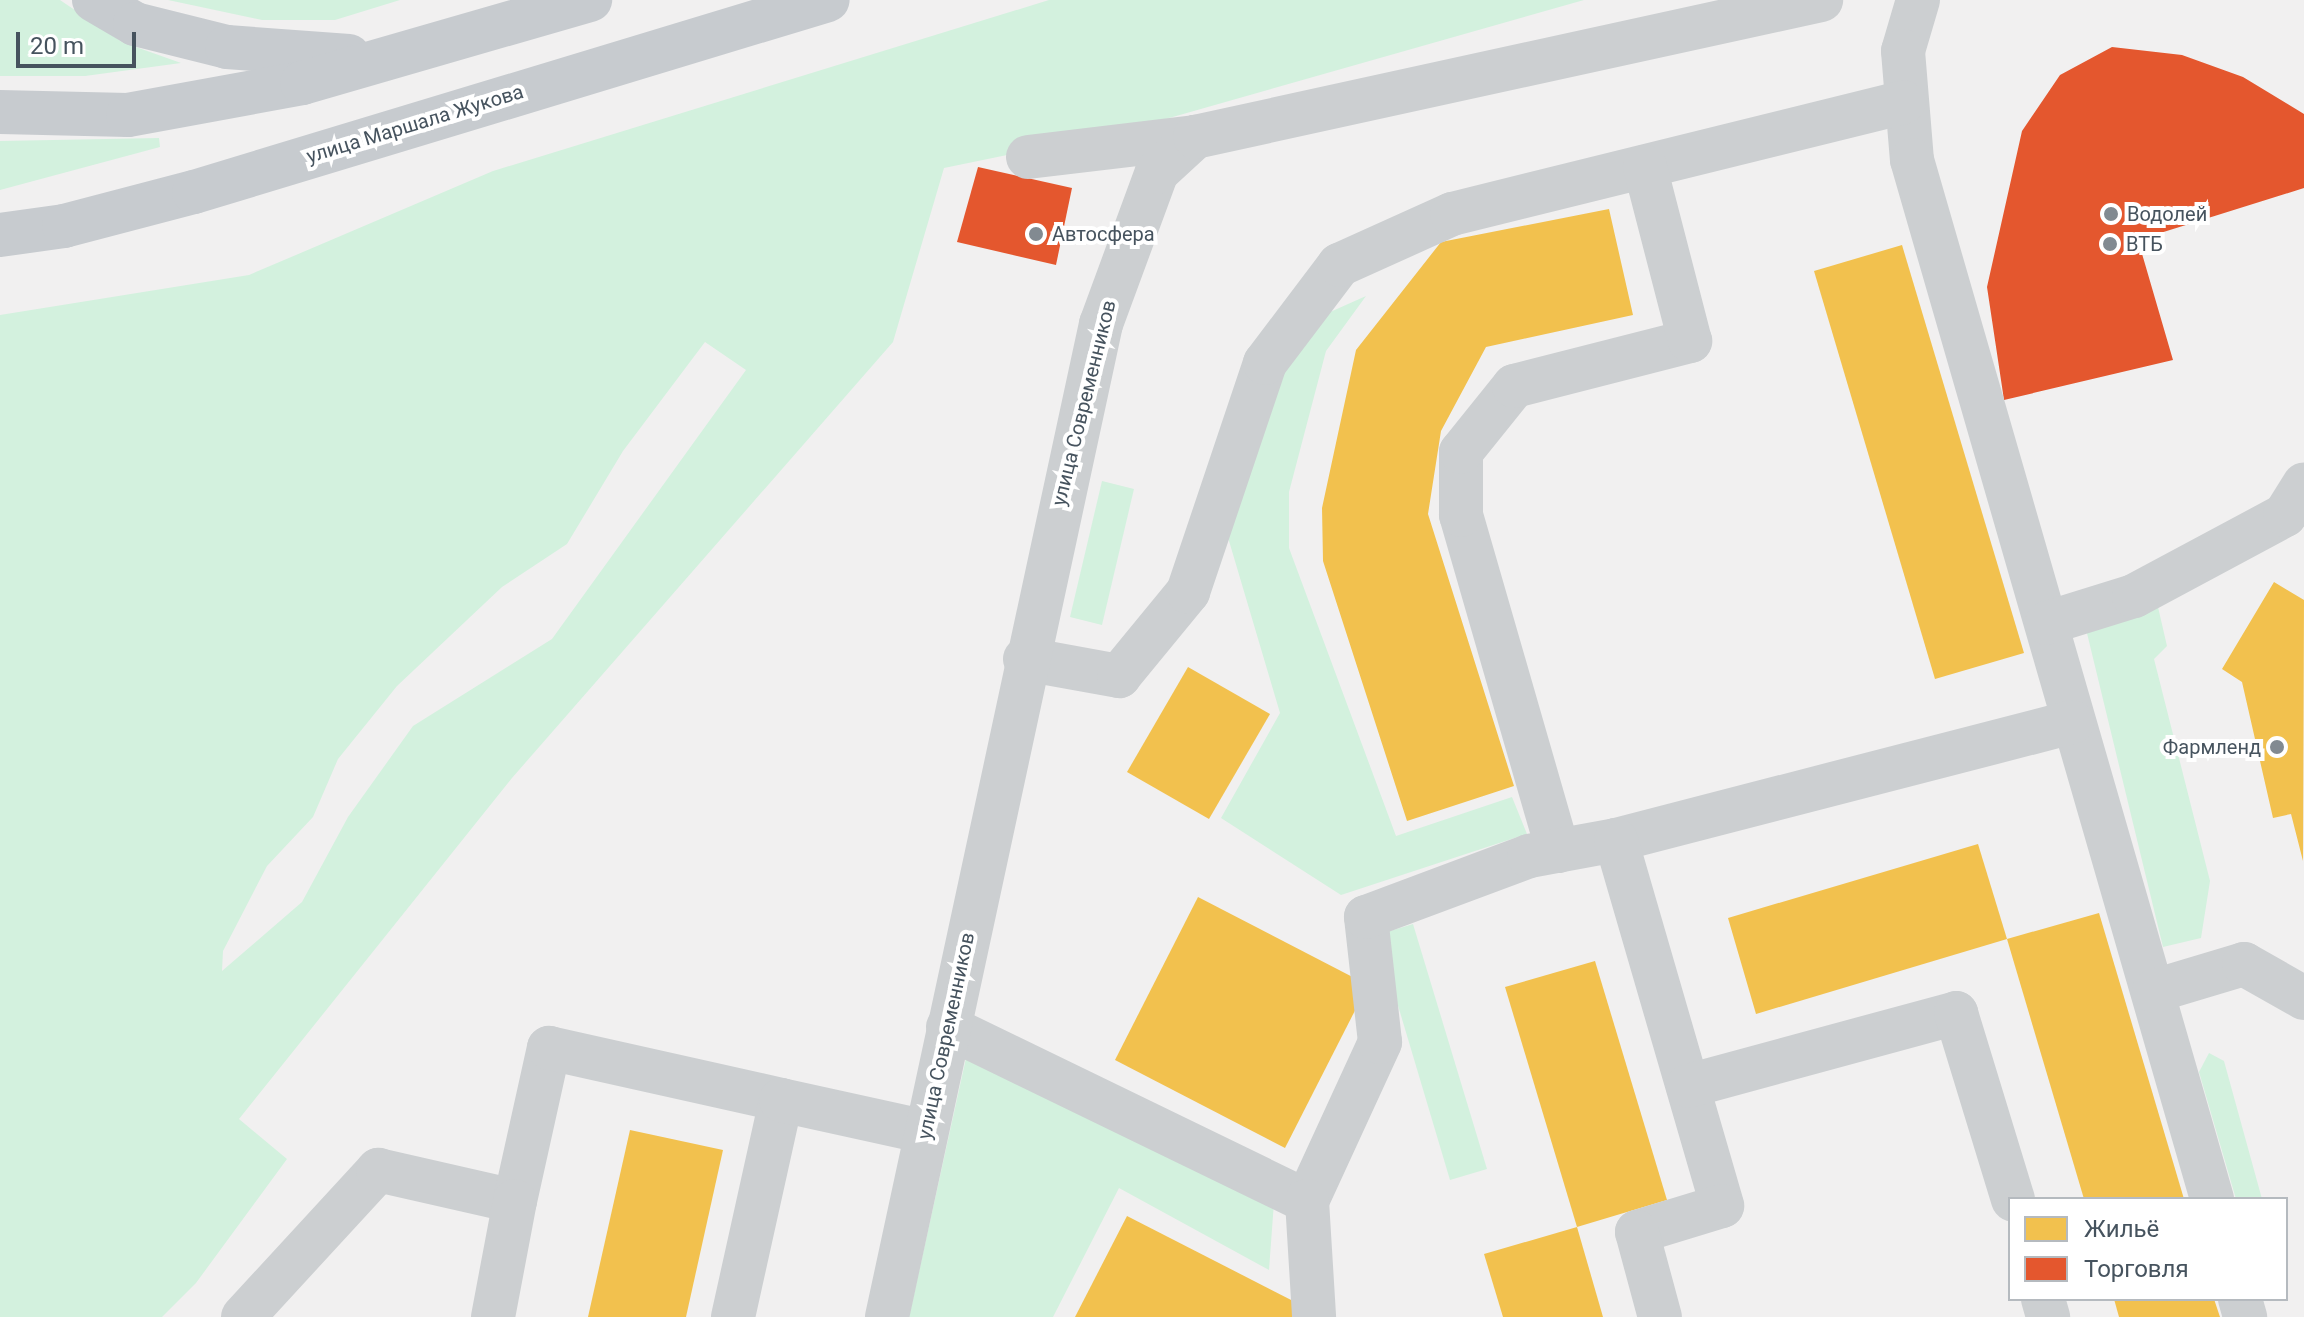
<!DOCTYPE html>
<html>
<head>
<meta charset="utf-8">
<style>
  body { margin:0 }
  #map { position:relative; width:2304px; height:1317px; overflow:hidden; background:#f1f0f0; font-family:Roboto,sans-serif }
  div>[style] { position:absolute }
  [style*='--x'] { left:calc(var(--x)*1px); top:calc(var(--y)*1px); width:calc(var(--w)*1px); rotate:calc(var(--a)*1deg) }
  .green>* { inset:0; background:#d3f1de }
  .homes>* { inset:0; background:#f2c14e }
  .shops>* { inset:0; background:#e4572e }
  .minor>* { height:44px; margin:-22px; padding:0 22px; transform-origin:22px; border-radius:22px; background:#cccfd1 }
  .major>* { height:44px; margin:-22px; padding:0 22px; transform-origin:22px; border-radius:22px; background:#c7cbcf }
  .dots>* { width:22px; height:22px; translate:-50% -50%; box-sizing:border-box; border:4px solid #fff; border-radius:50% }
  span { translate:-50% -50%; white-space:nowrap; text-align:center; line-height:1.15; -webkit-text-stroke:8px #fff; paint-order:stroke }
  .street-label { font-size:20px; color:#46535e }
  .poi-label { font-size:20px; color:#46535e }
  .left { translate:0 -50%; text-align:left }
  .right { translate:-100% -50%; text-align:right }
  .legend { position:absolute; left:2008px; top:1197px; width:280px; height:104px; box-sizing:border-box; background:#fff; border:2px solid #b5babf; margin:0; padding:10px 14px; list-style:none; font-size:24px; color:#46535e }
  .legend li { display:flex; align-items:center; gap:16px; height:40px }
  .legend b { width:40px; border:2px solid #b5babf }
  .scale { position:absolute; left:16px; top:32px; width:120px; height:36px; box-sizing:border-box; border:4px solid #46535e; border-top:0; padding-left:10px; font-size:24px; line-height:28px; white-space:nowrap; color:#46535e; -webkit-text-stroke:6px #fff; paint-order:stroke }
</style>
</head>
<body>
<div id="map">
  <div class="green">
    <div style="clip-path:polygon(0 0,60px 0,122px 42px,181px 63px,85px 76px,0 76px)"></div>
    <div style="clip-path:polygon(168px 0,400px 0,335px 20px,262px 20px)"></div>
    <div style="clip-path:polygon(evenodd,1049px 0,1584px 0,1127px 130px,944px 168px,893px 342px,512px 778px,239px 1119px,287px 1159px,196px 1283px,162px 1317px,0 1317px,0 315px,249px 275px,493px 171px,1049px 0,705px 342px,746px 370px,552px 639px,413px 726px,348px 817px,302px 902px,222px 971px,223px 951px,267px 866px,313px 817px,338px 759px,397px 686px,502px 587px,567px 544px,623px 451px,705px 342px)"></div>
    <div style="clip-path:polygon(159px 138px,160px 147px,0 190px,0 141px)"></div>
    <div style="clip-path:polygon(1366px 296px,1326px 351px,1289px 492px,1289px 548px,1396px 836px,1512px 797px,1527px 834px,1341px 895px,1221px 818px,1280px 713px,1224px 524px,1273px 371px,1310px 321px)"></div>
    <div style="clip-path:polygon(1102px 481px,1134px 489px,1102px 625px,1070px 617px)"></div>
    <div style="clip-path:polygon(2158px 607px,2167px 646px,2154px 659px,2210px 881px,2201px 938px,2163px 947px,2085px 625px)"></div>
    <div style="clip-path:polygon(1413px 924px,1487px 1169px,1450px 1180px,1377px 935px)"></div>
    <div style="clip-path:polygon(968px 1049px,1274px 1202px,1269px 1270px,1119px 1188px,1053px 1317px,909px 1317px)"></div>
    <div style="clip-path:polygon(2209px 1053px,2224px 1061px,2262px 1199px,2236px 1199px,2199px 1072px)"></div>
  </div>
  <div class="homes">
    <div style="clip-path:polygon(1609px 209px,1633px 315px,1486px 347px,1441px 431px,1428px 514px,1514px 786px,1407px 821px,1323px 561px,1322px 508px,1356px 350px,1441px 242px)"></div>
    <div style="clip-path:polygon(1902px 245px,2024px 653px,1935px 679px,1814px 271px)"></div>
    <div style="clip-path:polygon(2274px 582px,2304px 600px,2303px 861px,2291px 814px,2273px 818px,2242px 682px,2222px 669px)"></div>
    <div style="clip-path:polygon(1188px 667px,1270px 714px,1209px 819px,1127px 772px)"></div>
    <div style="clip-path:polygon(1978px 844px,2007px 939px,1756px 1014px,1728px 918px)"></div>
    <div style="clip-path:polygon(1198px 897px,1368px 985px,1285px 1148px,1115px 1060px)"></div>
    <div style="clip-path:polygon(2099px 913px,2184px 1199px,2084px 1199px,2007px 939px)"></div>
    <div style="clip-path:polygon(1595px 961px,1667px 1200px,1577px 1227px,1505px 987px)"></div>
    <div style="clip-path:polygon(630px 1130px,723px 1150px,686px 1317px,588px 1317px)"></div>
    <div style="clip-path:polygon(1127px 1216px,1299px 1304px,1293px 1317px,1075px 1317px)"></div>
    <div style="clip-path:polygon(1577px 1227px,1603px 1317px,1503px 1317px,1484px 1254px)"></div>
    <div style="clip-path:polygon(2114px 1299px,2214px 1299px,2220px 1317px,2119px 1317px)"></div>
  </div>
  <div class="shops">
    <div style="clip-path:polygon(2112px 47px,2182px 55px,2243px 77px,2304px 114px,2304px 188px,2138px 240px,2173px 360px,2004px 400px,1987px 287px,2022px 131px,2060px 75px)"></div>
    <div style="clip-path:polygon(978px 167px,1072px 188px,1056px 265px,957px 242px)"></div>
  </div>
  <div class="minor">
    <div style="--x:1918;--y:0;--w:53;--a:106.4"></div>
    <div style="--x:1903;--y:51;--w:109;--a:85.3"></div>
    <div style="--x:1912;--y:160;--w:1081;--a:73.89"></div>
    <div style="--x:1028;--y:157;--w:168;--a:-6.8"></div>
    <div style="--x:2047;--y:623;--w:91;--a:-17.2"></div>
    <div style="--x:2134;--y:596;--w:171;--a:-28.2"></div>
    <div style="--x:2285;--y:515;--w:36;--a:-58"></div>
    <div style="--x:1025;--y:659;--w:96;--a:10.3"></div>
    <div style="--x:1119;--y:676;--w:109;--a:-50.6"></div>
    <div style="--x:1188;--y:592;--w:242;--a:-71.4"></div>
    <div style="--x:1265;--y:363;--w:123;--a:-52.9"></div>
    <div style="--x:1339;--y:265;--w:124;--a:-24.3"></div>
    <div style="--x:1452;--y:214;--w:465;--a:-13.9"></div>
    <div style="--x:1616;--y:840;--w:471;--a:-14.5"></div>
    <div style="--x:1558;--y:851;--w:350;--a:-106.1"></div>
    <div style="--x:1461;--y:515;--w:63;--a:-90"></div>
    <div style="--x:1461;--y:452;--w:85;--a:-51.2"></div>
    <div style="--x:1514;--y:386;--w:182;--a:-14.3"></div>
    <div style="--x:1690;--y:341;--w:180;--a:-104.5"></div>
    <div style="--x:2154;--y:991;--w:94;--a:-16.7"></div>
    <div style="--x:2244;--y:964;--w:69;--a:29.5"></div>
    <div style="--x:948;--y:1027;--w:399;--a:25.9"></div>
    <div style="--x:1307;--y:1201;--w:175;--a:-65.3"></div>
    <div style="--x:1380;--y:1042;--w:126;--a:-96.4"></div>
    <div style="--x:1366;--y:917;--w:174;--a:-20.5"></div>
    <div style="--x:1529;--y:856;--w:88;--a:-10.4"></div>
    <div style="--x:1616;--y:840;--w:381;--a:73.8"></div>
    <div style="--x:1722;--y:1206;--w:89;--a:163"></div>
    <div style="--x:1637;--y:1232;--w:88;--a:74.9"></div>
    <div style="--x:1688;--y:1086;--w:278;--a:-15.2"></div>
    <div style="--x:1956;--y:1013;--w:195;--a:73"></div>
    <div style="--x:1307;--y:1201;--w:116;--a:86.5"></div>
    <div style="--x:2043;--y:1299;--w:19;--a:74"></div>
    <div style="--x:2240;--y:1299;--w:19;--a:74"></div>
    <div style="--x:243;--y:1317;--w:200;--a:-47.4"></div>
    <div style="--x:378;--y:1170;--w:140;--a:12.8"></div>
    <div style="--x:515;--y:1201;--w:157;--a:-77.5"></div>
    <div style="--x:549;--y:1048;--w:238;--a:12.6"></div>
    <div style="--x:493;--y:1317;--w:118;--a:-79.3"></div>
    <div style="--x:733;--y:1317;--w:222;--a:-77.5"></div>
    <div style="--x:781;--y:1100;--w:148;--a:12.4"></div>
    <div style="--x:887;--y:1317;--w:1016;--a:-77.84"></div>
    <div style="--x:1101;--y:324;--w:162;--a:-69.8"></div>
    <div style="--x:1157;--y:172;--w:52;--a:-42.6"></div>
    <div style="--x:1195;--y:137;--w:641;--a:-12.34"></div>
  </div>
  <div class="major">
    <div style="--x:94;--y:0;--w:48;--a:30.3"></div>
    <div style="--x:135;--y:24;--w:95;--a:14"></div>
    <div style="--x:227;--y:47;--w:122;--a:4.2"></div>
    <div style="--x:0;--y:112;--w:128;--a:1.3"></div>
    <div style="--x:128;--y:115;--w:177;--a:-10.4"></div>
    <div style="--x:302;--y:83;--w:300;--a:-16.1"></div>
    <div style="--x:0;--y:235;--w:65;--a:-8"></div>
    <div style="--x:64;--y:226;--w:134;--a:-14.7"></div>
    <div style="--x:194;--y:192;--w:662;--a:-16.85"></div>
  </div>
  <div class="dots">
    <div style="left:2111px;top:214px;background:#828a91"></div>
    <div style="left:1036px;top:234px;background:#828a91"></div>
    <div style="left:2110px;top:244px;background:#828a91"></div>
    <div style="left:2277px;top:747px;background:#828a91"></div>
  </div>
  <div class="street-label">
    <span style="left:415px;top:124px;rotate:-17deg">улица Маршала Жукова</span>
    <span style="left:1084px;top:403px;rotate:-76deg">улица Современников</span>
    <span style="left:946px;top:1036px;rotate:-78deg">улица Современников</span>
  </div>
  <div class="poi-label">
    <span class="left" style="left:2127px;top:214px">Водолей</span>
    <span class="left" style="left:1052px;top:234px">Автосфера</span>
    <span class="left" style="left:2126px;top:244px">ВТБ</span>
    <span class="right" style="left:2261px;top:747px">Фармленд</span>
  </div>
  <ul class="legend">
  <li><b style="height:22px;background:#f2c14e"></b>Жильё</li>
  <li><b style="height:22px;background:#e4572e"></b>Торговля</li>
  </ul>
  <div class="scale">20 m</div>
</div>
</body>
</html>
